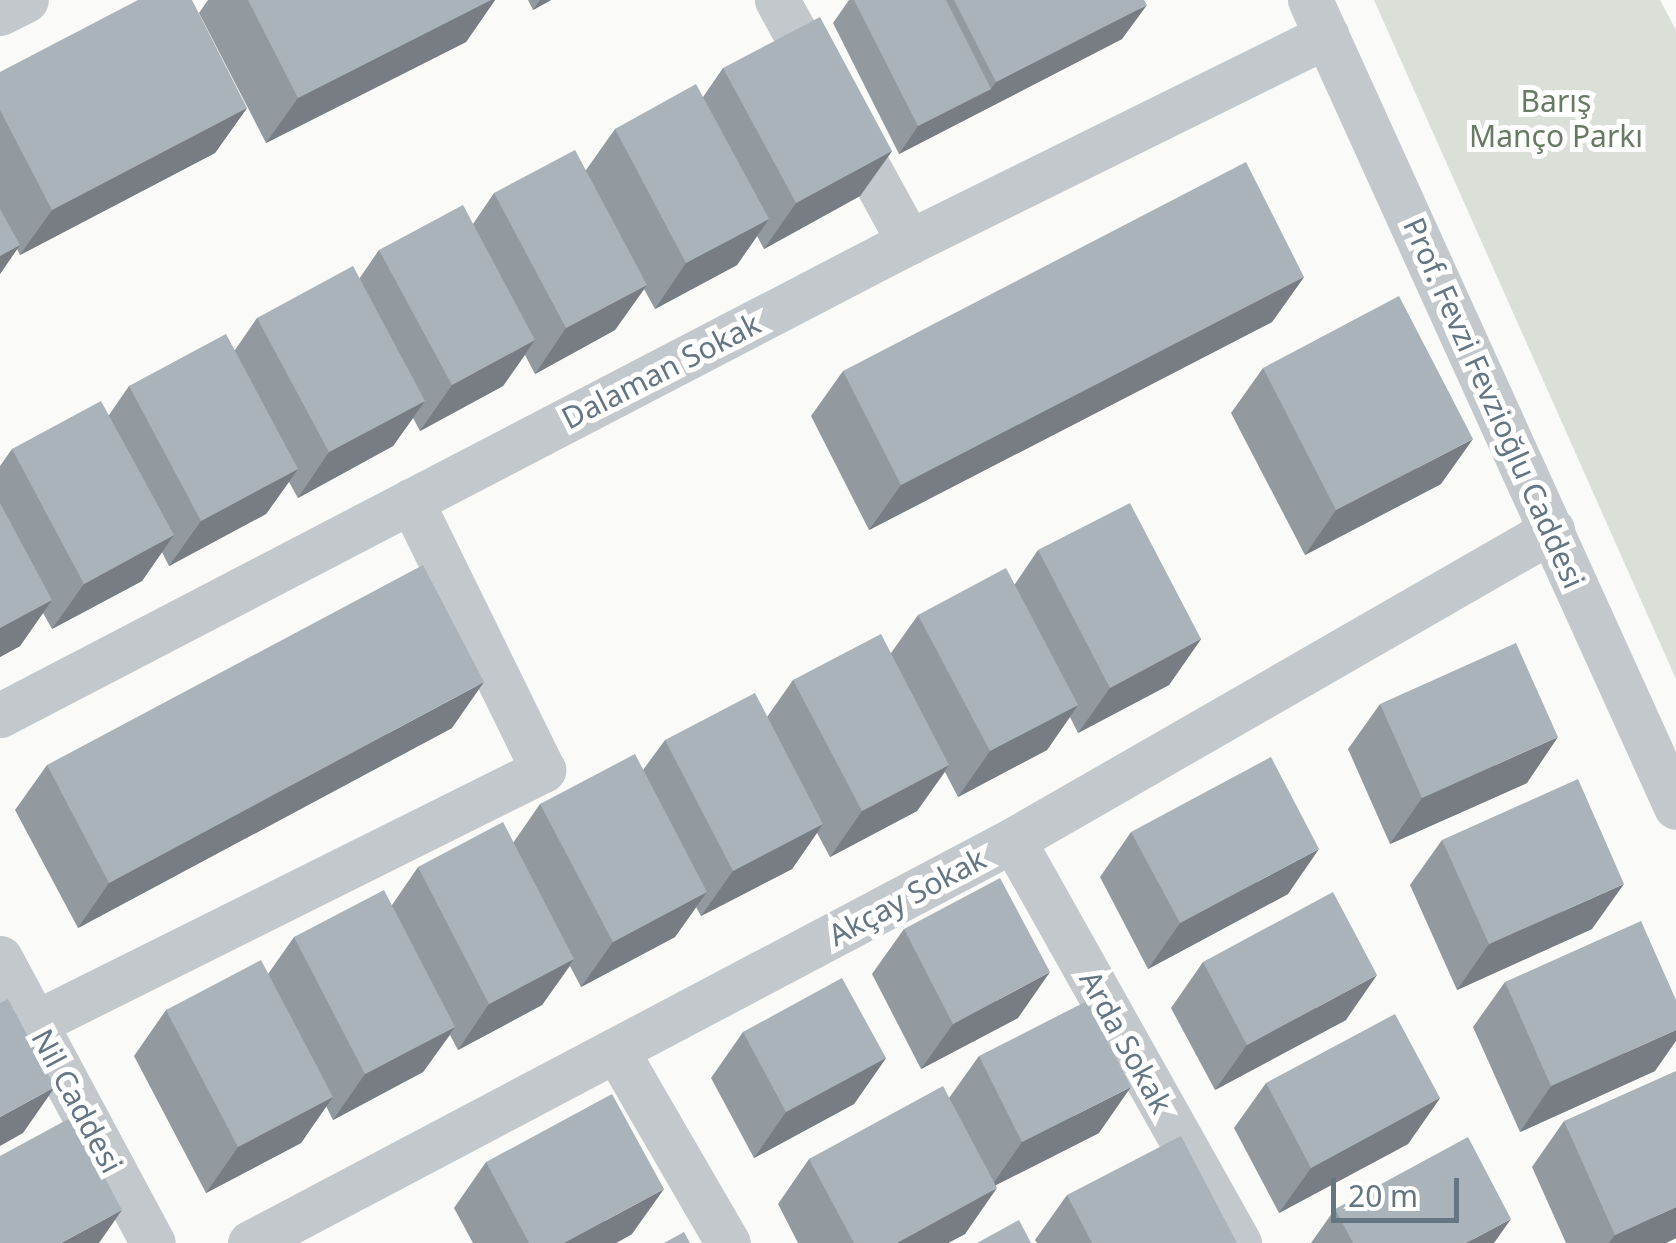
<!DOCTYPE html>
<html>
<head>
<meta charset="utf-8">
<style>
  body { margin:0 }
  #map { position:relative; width:1676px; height:1243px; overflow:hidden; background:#fafaf8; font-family:"Noto Sans",sans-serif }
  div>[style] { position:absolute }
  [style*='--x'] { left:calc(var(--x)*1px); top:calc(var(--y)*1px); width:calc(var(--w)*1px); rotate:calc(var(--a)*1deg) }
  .green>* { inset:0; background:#dadfd7 }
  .minor>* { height:45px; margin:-22.5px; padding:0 22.5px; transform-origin:22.5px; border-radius:22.5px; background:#c3c8cc }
  .wall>* { inset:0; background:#929a9f }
  .shaded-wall>* { inset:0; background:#777d82 }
  .building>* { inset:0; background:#aab3b9 }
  span { translate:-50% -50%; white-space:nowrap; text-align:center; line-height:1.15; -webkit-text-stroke:10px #fff; paint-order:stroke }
  .park-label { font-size:30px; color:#687a64 }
  .street-label { font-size:30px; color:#657683 }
  .scale { position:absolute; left:1331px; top:1178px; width:128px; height:45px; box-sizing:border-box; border:5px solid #657683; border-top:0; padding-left:12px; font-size:30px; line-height:35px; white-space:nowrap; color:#657683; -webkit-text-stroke:8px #fff; paint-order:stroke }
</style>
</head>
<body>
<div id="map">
  <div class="green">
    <div style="clip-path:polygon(1374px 0,1660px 0,1676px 30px,1676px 679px)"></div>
  </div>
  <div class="minor">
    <div style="--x:777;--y:0;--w:276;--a:61.4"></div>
    <div style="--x:1310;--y:0;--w:886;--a:65.6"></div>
    <div style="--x:0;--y:13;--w:29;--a:-27"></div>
    <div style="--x:0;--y:715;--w:1025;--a:-27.49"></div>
    <div style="--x:909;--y:242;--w:466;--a:-26.3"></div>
    <div style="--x:1013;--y:840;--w:462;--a:60.7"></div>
    <div style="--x:0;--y:958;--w:323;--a:61.8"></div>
    <div style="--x:35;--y:1023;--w:568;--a:-26.47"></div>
    <div style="--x:543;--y:770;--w:300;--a:-116.1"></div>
    <div style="--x:616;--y:1050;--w:223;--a:59.9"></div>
    <div style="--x:250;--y:1243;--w:863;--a:-27.84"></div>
    <div style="--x:1013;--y:840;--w:622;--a:-29.9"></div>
  </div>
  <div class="wall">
    <div style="clip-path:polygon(208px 0,495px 0,466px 42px,266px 143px,199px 13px)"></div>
    <div style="clip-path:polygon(528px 0,551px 0,533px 10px)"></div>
    <div style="clip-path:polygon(849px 0,1144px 0,1122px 39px,899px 154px,833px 23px)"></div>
    <div style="clip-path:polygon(723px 68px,892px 151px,860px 196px,764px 249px,757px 236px,737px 265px,655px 309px,644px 289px,615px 330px,535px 374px,525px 355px,503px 386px,420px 431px,413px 418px,393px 446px,298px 498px,289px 482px,266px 514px,169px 566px,162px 552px,142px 581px,52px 629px,43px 613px,20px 646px,0 657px,0 466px,12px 449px,109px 415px,129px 386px,235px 350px,257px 318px,359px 279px,379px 250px,473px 224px,494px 193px,586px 170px,615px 129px,703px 97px)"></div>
    <div style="clip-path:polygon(0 72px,247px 108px,215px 153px,20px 255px,17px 249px,0 274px)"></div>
    <div style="clip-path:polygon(1304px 277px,1272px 322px,869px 530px,811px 416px,843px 371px)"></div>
    <div style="clip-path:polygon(1263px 368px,1441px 484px,1305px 555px,1231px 413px)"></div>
    <div style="clip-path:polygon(1038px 550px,1201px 639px,1169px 685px,1078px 733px,1070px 717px,1047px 750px,958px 797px,945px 772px,917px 811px,830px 857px,817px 833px,792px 869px,701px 916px,696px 907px,675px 937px,581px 987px,570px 966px,542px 1005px,458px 1050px,450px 1035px,423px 1072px,333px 1120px,326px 1106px,301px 1143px,206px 1193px,134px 1056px,166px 1010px,268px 974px,294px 937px,392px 905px,418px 867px,513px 843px,540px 804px,643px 770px,665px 740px,767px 717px,793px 680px,891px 653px,918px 615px,1015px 584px)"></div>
    <div style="clip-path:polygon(1380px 704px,1527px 783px,1390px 844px,1348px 749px)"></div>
    <div style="clip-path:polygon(452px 728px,78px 928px,15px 810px,47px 765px)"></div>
    <div style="clip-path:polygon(1131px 832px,1288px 894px,1148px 969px,1100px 877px)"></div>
    <div style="clip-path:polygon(1442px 840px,1592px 929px,1457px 990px,1410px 885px)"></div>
    <div style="clip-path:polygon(904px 929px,1018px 1018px,921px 1069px,872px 974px)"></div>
    <div style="clip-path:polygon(1203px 962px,1346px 1020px,1215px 1090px,1171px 1008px)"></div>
    <div style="clip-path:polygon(1505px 982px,1655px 1071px,1520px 1132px,1473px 1027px)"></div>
    <div style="clip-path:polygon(743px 1032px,886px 1058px,854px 1104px,754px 1158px,711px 1078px)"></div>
    <div style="clip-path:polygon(979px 1056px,1099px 1133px,996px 1185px,965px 1234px,948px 1243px,798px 1243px,778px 1204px,809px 1159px,949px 1098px)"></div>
    <div style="clip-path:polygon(1266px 1083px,1440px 1098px,1408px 1144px,1279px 1213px,1234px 1128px)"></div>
    <div style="clip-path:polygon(1564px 1121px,1676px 1238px,1666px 1243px,1566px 1243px,1532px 1167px)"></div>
    <div style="clip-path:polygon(486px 1162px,632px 1234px,616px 1243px,473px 1243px,454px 1208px)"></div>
    <div style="clip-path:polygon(1067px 1195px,1237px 1243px,1037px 1243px,1035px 1240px)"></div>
    <div style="clip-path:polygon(1335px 1209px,1494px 1243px,1311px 1243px)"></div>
  </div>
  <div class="shaded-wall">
    <div style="clip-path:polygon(491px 0,495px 0,466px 42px,266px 143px,298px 98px)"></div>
    <div style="clip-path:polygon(540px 0,551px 0,533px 10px)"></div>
    <div style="clip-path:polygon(1147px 5px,1122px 39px,899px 154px,918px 126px,991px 89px,996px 82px)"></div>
    <div style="clip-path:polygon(247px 108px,215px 153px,20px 255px,52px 210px)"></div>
    <div style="clip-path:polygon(892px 151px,860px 196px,764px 249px,796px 203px)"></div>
    <div style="clip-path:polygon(769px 219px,737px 265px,655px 309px,686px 263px)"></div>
    <div style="clip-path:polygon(20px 245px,0 274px,0 256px)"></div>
    <div style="clip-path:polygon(1304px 277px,1272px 322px,869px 530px,901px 485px)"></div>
    <div style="clip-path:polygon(647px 285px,615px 330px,535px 374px,566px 328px)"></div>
    <div style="clip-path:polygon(535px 340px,503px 386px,420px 431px,452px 385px)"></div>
    <div style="clip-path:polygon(425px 401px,393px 446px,298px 498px,329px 452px)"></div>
    <div style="clip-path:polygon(1473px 439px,1441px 484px,1305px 555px,1336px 510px)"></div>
    <div style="clip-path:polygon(298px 469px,266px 514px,169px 566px,201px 521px)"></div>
    <div style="clip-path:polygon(174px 535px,142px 581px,52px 629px,84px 584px)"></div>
    <div style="clip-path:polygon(52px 600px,20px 646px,0 657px,0 628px)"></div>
    <div style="clip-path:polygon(1201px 639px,1169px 685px,1078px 733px,1110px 688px)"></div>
    <div style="clip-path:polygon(484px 682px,452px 728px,78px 928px,109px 883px)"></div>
    <div style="clip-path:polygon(1078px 705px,1047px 750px,958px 797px,990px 751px)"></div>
    <div style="clip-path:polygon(1558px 737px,1527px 783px,1390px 844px,1422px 798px)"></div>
    <div style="clip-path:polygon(949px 765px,917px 811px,830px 857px,862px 811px)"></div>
    <div style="clip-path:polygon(823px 824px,792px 869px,701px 916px,733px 871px)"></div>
    <div style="clip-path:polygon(1319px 849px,1288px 894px,1148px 969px,1180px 923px)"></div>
    <div style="clip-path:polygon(1624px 884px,1592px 929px,1457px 990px,1489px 944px)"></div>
    <div style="clip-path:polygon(707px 892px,675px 937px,581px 987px,613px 942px)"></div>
    <div style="clip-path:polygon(574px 959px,542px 1005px,458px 1050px,489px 1004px)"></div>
    <div style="clip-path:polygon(1050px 972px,1018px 1018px,921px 1069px,953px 1024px)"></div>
    <div style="clip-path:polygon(1377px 975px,1346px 1020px,1215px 1090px,1247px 1045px)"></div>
    <div style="clip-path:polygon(455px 1027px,423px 1072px,333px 1120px,365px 1074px)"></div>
    <div style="clip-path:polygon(1676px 1030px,1676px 1041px,1655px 1071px,1520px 1132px,1551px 1086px)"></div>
    <div style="clip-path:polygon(886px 1058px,854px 1104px,754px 1158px,786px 1112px)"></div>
    <div style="clip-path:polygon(55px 1087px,23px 1133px,0 1146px,0 1117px)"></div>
    <div style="clip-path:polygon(1131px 1087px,1099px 1133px,990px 1188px,1022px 1142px)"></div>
    <div style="clip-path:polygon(333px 1097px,301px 1143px,206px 1193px,238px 1147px)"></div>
    <div style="clip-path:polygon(1440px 1098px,1408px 1144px,1279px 1213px,1311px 1168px)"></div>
    <div style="clip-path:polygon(997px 1188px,965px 1234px,948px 1243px,897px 1243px)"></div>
    <div style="clip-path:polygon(664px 1189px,632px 1234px,616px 1243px,564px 1243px)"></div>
    <div style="clip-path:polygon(1676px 1207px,1676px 1238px,1666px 1243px,1609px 1243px,1615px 1235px)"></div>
    <div style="clip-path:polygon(122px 1210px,99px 1243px,61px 1243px)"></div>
    <div style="clip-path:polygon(1511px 1219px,1494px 1243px,1466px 1243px)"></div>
  </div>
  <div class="building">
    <div style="clip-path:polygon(138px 0,192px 0,247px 108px,52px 210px,0 110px,0 72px)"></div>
    <div style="clip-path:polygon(248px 0,491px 0,298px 98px)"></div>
    <div style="clip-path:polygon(854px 0,946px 0,991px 89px,918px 126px)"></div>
    <div style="clip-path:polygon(954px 0,1144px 0,1147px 5px,996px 82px)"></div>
    <div style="clip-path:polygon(820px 17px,892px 151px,796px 203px,723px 68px)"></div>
    <div style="clip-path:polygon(696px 84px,769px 219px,686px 263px,615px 129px)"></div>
    <div style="clip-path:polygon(575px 150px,647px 285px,566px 328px,494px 193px)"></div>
    <div style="clip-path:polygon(1246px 162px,1304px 277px,901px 485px,843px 371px)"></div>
    <div style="clip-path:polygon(463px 205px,535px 340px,452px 385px,379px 250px)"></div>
    <div style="clip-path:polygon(0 209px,20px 245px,0 256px)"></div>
    <div style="clip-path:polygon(353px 266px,425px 401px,329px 452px,257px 318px)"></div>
    <div style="clip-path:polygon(1399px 296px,1473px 439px,1336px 510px,1263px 368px)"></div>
    <div style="clip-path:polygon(226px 334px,298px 469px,201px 521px,129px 386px)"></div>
    <div style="clip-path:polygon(101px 401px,174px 535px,84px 584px,12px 449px)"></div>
    <div style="clip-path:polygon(0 503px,52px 600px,0 628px)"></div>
    <div style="clip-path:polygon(1130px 503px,1201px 639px,1110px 688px,1038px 550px)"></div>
    <div style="clip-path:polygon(423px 565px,484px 682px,109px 883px,47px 765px)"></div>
    <div style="clip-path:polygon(1006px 568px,1078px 705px,990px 751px,918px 615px)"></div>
    <div style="clip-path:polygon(881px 634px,949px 765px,862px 811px,793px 680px)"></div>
    <div style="clip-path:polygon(1516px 643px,1558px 737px,1422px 798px,1380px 704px)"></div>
    <div style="clip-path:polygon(755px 693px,823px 824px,733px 871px,665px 740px)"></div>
    <div style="clip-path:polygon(635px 754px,707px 892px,613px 942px,540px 804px)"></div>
    <div style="clip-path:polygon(1271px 757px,1319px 849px,1180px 923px,1131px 832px)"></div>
    <div style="clip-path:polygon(1578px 779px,1624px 884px,1489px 944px,1442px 840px)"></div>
    <div style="clip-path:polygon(503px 822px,574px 959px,489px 1004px,418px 867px)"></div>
    <div style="clip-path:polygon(1000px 878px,1050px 972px,953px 1024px,904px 929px)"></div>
    <div style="clip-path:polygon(384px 890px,455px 1027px,365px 1074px,294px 937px)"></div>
    <div style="clip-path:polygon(1333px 892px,1377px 975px,1247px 1045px,1203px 962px)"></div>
    <div style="clip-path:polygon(1641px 921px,1676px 1000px,1676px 1030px,1551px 1086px,1505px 982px)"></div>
    <div style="clip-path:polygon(261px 960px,333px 1097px,238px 1147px,166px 1010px)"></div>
    <div style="clip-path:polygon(842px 978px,886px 1058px,786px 1112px,743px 1032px)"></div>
    <div style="clip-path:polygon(8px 999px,55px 1087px,0 1117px,0 1003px)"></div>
    <div style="clip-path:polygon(1087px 1001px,1131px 1087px,1022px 1142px,979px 1056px)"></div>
    <div style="clip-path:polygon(1395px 1014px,1440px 1098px,1311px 1168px,1266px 1083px)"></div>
    <div style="clip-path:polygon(1676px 1071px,1676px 1207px,1615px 1235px,1564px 1121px)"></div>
    <div style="clip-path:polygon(943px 1086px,997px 1188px,897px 1243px,854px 1243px,809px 1159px)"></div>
    <div style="clip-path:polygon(612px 1094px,664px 1189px,564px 1243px,529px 1243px,486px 1162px)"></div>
    <div style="clip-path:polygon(72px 1117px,122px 1210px,61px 1243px,0 1243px,0 1156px)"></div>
    <div style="clip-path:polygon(1181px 1136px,1237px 1243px,1092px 1243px,1067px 1195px)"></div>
    <div style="clip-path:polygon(1468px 1137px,1511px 1219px,1466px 1243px,1353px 1243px,1335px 1209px)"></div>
    <div style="clip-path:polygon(1019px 1220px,1031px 1243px,977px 1243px)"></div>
    <div style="clip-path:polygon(684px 1232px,690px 1243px,664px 1243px)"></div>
  </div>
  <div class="park-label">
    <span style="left:1556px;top:118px">Barış<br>Manço Parkı</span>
  </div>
  <div class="street-label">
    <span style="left:661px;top:371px;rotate:-27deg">Dalaman Sokak</span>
    <span style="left:1494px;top:403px;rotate:66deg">Prof. Fevzi Fevzioğlu Caddesi</span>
    <span style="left:907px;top:897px;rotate:-28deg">Akçay Sokak</span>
    <span style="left:1126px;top:1042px;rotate:61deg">Arda Sokak</span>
    <span style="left:77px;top:1101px;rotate:62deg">Nil Caddesi</span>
  </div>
  <div class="scale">20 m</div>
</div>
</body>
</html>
